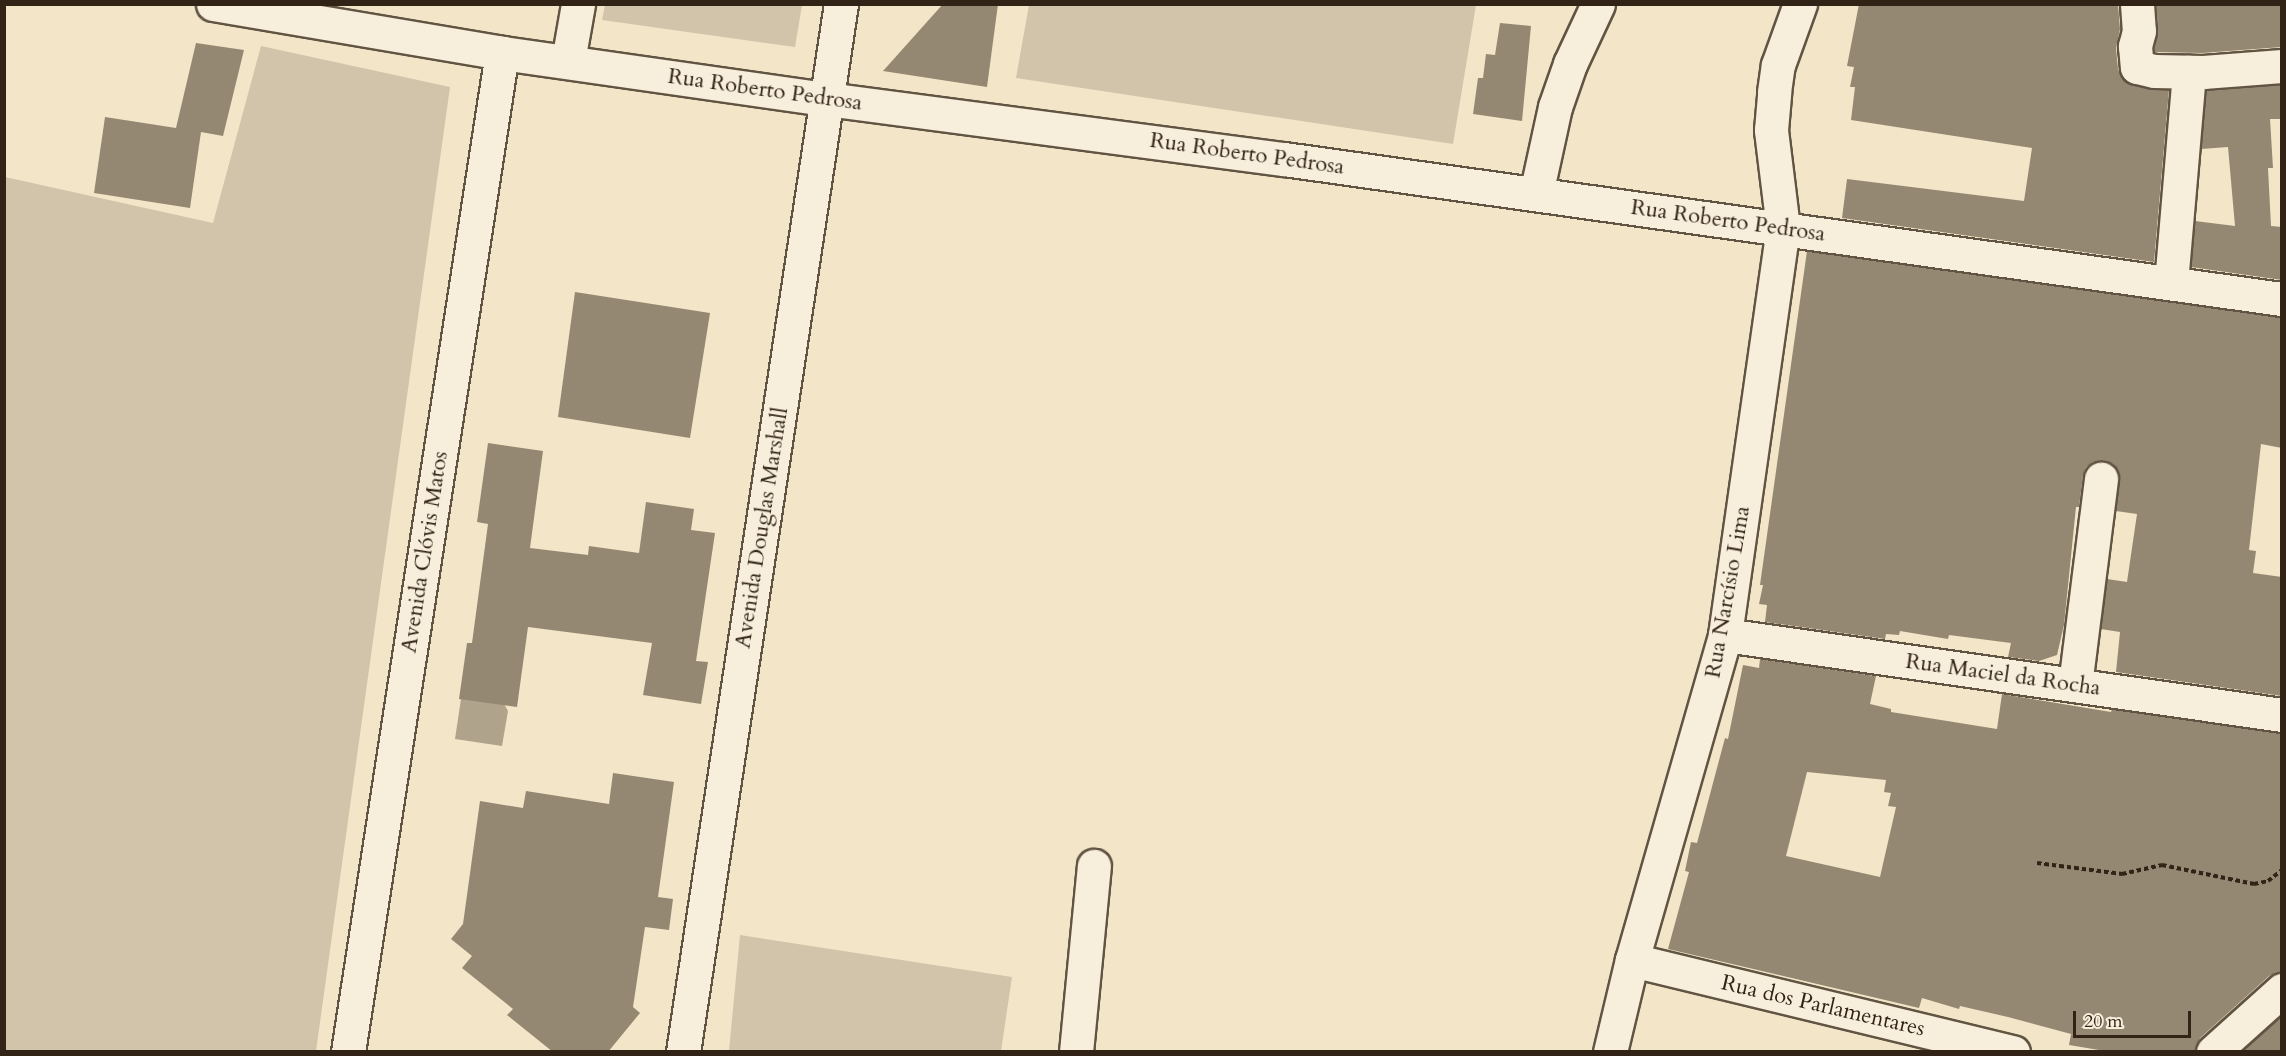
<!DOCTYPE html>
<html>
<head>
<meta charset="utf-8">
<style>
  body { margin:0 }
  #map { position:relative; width:2286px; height:1056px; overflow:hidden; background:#f2e5c8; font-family:Cardo,serif }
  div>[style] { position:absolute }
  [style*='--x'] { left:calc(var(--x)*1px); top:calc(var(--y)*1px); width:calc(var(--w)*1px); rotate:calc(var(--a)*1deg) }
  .green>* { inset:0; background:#d1c4aa }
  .water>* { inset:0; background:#b0a38b }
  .building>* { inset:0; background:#958872 }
  .path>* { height:4px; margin-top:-2px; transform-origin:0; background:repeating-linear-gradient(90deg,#312315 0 4.5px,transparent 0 7.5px) }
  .roads { filter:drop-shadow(2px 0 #615442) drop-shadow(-2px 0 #615442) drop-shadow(0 2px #615442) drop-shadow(0 -2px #615442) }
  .minor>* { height:33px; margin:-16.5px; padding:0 16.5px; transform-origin:16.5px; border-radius:16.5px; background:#f7eedb }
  span { translate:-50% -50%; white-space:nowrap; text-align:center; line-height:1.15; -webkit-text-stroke:4.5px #f7eedb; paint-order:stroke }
  .street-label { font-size:22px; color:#312315 }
  .frame { position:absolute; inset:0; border:6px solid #312315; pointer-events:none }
  .scale { position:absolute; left:2073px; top:1011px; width:118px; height:27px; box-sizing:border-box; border:3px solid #312315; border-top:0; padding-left:8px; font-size:18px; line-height:21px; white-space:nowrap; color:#312315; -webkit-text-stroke:4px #f7eedb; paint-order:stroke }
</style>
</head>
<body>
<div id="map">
  <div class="green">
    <div style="clip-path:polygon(605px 5px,605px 4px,802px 5px,795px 47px,602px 20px)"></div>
    <div style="clip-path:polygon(1029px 5px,1029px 4px,1476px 5px,1453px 144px,1016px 78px)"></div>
    <div style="clip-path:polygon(261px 46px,450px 87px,316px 1051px,5px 1051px,5px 177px,213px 223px)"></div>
    <div style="clip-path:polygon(740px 935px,1012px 977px,1001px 1051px,729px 1051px)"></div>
  </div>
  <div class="water">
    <div style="clip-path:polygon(462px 692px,503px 702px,508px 711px,502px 746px,455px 739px)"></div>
  </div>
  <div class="building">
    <div style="clip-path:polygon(943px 4px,998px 4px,987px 87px,883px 71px)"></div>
    <div style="clip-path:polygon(1859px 4px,2118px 4px,2120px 29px,2116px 48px,2118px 69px,2122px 79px,2133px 85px,2169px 90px,2154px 262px,1842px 218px,1847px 179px,2024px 201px,2032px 148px,1851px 120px,1855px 87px,1850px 87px,1854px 67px,1847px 66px)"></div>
    <div style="clip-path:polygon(2156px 4px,2282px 4px,2282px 47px,2202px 53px,2154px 52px,2158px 30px)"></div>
    <div style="clip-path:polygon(1500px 23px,1531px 26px,1522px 121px,1473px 114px,1478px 78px,1483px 78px,1486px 54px,1495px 55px)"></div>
    <div style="clip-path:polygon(196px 43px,244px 50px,223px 136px,201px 132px,190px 208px,94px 193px,105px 117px,176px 128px)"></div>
    <div style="clip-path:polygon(2282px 85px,2282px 119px,2270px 119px,2273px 168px,2268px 168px,2271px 226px,2282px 227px,2282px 280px,2191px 267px,2195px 221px,2235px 226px,2228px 147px,2201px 149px,2206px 91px)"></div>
    <div style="clip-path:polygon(1807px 251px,2282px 317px,2282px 448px,2261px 444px,2249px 550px,2256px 551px,2253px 573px,2282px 577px,2282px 696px,2116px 672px,2120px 632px,2101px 629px,2107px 579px,2127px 582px,2137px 514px,2116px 511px,2118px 472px,2113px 464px,2104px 461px,2093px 462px,2086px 467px,2083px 476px,2079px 507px,2076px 507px,2064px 625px,2057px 655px,2039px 661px,2008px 657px,2011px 643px,1949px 635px,1948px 639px,1900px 631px,1899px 635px,1886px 634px,1885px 639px,1765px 622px,1767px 605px,1759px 604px,1763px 585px,1760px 585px)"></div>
    <div style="clip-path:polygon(575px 292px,710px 313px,690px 438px,558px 417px)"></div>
    <div style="clip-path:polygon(488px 443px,543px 451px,530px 548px,588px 555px,589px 546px,639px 553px,646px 502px,694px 509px,691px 530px,715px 533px,696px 661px,708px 662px,701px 704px,643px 695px,652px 643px,528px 627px,517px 707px,459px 699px,467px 643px,472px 643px,488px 524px,477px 522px)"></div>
    <div style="clip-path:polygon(evenodd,1760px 659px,1876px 676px,1870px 704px,1891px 709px,1891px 712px,1997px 729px,2002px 694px,2111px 712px,2112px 709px,2282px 733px,2282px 972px,2269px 976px,2200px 1038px,2195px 1052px,2111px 1052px,2069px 1045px,2071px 1034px,2008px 1017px,1960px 1006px,1959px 1009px,1922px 998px,1919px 1008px,1668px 949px,1689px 872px,1685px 871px,1691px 842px,1697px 843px,1725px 738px,1728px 739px,1743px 665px,1759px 668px,1760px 659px,1807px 772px,1886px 780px,1884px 792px,1891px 793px,1888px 806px,1896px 807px,1880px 877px,1786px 856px,1807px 772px)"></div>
    <div style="clip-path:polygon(613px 773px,674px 782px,658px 897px,673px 899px,669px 930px,645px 927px,633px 1007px,640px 1013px,608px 1052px,553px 1052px,507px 1015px,513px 1009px,462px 968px,472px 956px,451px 939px,463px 924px,480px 801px,523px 808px,526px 791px,609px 804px)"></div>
    <div style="clip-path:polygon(2282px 1016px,2282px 1052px,2242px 1052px)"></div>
  </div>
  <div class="path">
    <div style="--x:2037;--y:863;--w:86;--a:7.4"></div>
    <div style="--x:2122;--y:874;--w:41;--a:-12.7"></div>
    <div style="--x:2162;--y:865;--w:94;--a:11.7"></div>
    <div style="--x:2254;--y:884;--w:14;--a:-12"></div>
    <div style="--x:2268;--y:881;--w:18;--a:-38"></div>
  </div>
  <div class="roads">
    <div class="minor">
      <div style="--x:213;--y:4;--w:293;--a:9.6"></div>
      <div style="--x:502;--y:53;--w:328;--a:8.1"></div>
      <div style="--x:827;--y:99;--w:461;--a:7.5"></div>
      <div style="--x:1284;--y:159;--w:1008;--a:7.99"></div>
      <div style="--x:2137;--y:4;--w:27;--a:86"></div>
      <div style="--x:2139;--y:31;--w:16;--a:105"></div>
      <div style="--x:2135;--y:46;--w:21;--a:85"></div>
      <div style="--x:2137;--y:67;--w:17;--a:13"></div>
      <div style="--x:2154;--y:71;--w:49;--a:1.2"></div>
      <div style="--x:2203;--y:72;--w:79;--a:-4.3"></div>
      <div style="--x:568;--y:61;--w:58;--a:-80"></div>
      <div style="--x:1536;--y:194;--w:89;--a:-77.7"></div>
      <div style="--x:1555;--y:107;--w:46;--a:-70.8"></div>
      <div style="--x:1570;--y:64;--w:66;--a:-65"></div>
      <div style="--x:2171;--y:283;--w:212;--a:-85.1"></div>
      <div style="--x:1725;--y:635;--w:563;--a:8.17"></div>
      <div style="--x:2075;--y:685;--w:208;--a:-82.8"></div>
      <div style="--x:1632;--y:960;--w:392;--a:13.6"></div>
      <div style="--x:348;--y:1052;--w:1011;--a:-81.24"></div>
      <div style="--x:683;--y:1052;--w:1060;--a:-81.43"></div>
      <div style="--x:1076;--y:1052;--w:187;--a:-84.5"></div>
      <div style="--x:1610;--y:1052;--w:95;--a:-76.6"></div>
      <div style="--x:1632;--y:960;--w:338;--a:-74"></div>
      <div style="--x:1725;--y:635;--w:411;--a:-81.9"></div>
      <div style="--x:1783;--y:228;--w:99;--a:-97"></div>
      <div style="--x:1771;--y:130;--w:38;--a:-85"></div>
      <div style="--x:1774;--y:92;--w:27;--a:-82"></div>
      <div style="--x:1778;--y:65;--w:65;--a:-70.2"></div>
      <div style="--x:2213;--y:1052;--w:93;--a:-41.9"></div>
    </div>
  </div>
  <div class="street-label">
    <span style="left:765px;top:90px;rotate:8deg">Rua Roberto Pedrosa</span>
    <span style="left:1247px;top:154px;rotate:8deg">Rua Roberto Pedrosa</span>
    <span style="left:1728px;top:221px;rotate:8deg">Rua Roberto Pedrosa</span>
    <span style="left:762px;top:528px;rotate:-81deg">Avenida Douglas Marshall</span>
    <span style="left:425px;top:552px;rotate:-81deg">Avenida Clóvis Matos</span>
    <span style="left:1728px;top:592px;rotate:-80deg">Rua Narcísio Lima</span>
    <span style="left:2003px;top:675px;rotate:8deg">Rua Maciel da Rocha</span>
    <span style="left:1823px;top:1006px;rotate:13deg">Rua dos Parlamentares</span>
  </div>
  <div class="frame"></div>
  <div class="scale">20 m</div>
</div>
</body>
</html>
